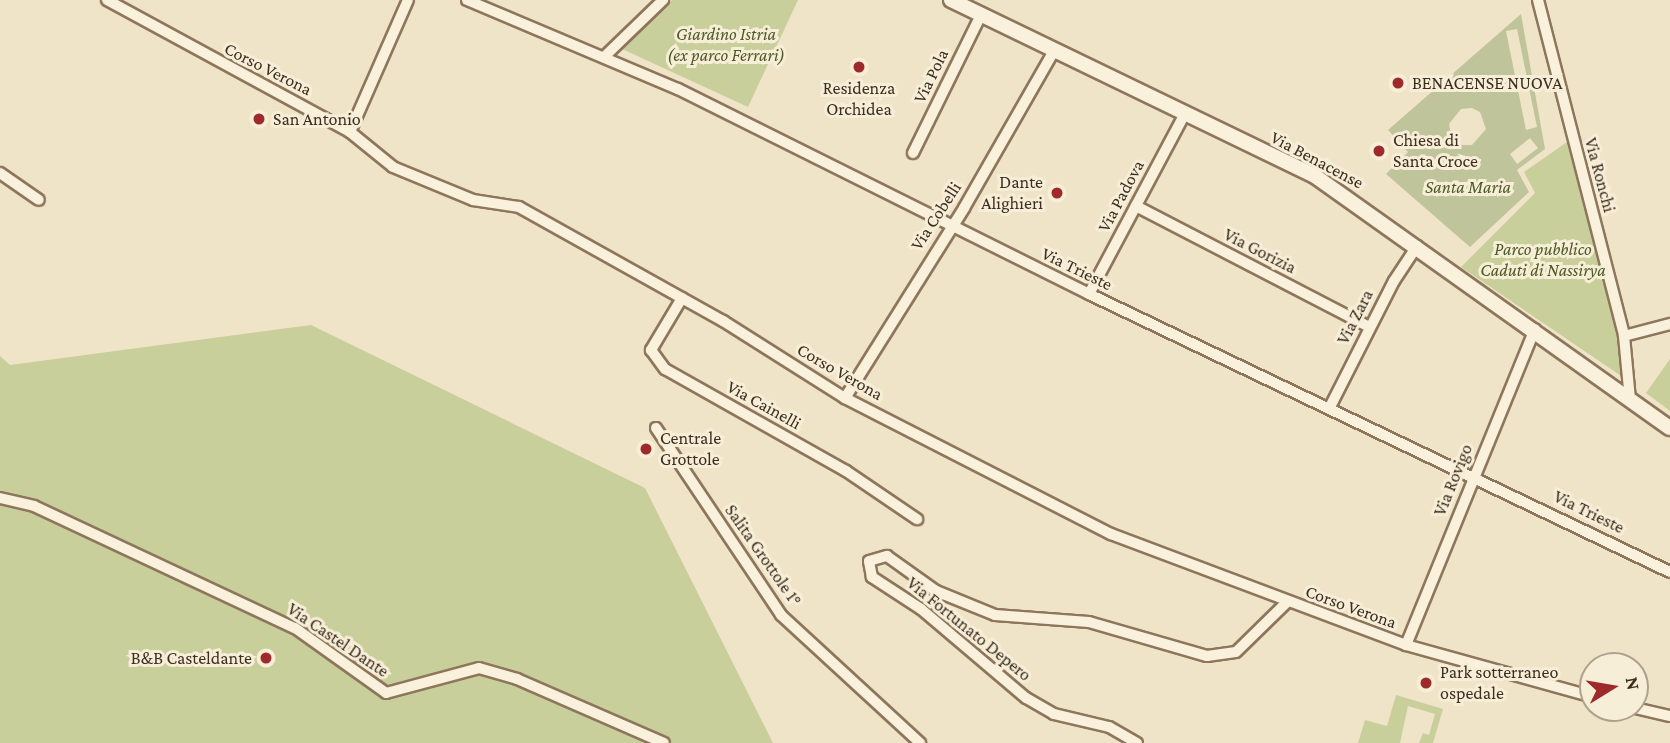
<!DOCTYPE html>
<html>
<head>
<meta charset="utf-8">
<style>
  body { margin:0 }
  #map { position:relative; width:1670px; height:743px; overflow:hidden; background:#f0e4c8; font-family:"Crimson Pro",serif }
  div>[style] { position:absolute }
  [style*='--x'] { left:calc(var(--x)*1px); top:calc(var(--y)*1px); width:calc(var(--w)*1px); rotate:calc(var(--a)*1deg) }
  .green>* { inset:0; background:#c9cf9b }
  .cemetery>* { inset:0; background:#bfc49a }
  .roads { filter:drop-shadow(2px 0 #8d765c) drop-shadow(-2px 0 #8d765c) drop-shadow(0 2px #8d765c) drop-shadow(0 -2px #8d765c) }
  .street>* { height:10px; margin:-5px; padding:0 5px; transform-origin:5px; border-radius:5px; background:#faf1dc }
  .secondary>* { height:14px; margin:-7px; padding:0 7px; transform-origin:7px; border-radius:7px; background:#faf1dc }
  .dots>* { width:19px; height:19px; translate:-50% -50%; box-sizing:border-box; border:4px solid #f7eed8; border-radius:50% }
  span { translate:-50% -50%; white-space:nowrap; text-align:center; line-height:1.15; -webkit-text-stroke:6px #f7eed8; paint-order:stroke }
  .park-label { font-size:18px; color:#4d5a26; font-style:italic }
  .street-label { font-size:18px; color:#3d2e20 }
  .poi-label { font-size:18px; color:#3d2e20 }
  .left { translate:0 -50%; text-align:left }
  .right { translate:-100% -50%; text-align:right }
  .north { position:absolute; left:1579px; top:652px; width:70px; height:70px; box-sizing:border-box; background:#f7eed8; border:2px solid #ada18e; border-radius:50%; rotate:79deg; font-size:19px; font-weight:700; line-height:28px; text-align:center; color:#3d2e20 }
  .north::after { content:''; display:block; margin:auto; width:24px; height:32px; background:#9e2a2b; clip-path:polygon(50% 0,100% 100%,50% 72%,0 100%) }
</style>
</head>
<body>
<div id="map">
  <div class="green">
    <div style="clip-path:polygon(672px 0,798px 0,748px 107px,622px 49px)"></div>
    <div style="clip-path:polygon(1567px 142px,1624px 362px,1627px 380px,1461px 267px,1535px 193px,1524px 172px)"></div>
    <div style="clip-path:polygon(311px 325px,645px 488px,773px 743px,0 743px,0 356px,10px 365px)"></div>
    <div style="clip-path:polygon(1670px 359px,1670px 411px,1646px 393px)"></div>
    <div style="clip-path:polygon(1396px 695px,1443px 709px,1433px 743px,1419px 743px,1423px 733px,1429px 735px,1435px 714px,1408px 706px,1400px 743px,1358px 743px,1365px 720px,1387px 726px)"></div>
  </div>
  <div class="cemetery">
    <div style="clip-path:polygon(evenodd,1521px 14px,1545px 149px,1517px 170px,1529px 192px,1470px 247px,1386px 174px,1408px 152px,1388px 130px,1521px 14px,1517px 29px,1537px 127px,1526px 130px,1506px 31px,1517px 29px,1521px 14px,1472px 108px,1480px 112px,1486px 129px,1472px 145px,1463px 145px,1451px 135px,1449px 124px,1461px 109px,1472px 108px,1521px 14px,1530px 138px,1538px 148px,1517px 164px,1510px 154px,1530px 138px)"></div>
  </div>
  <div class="roads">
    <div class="street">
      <div style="--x:107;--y:0;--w:277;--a:28.5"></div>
      <div style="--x:350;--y:132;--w:55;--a:39.1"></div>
      <div style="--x:393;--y:167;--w:87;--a:22.4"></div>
      <div style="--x:473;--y:200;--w:47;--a:8.7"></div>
      <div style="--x:519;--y:207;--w:234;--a:29.2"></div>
      <div style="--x:723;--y:321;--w:144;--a:32.3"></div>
      <div style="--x:845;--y:398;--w:299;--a:27.1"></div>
      <div style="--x:1111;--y:534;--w:315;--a:20.6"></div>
      <div style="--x:1406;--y:645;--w:194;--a:15.5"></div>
      <div style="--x:467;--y:0;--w:229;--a:22.9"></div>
      <div style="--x:678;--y:89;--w:459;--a:26.5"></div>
      <div style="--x:1089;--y:294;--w:644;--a:25.57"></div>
      <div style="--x:1538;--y:0;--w:347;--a:75.6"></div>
      <div style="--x:1624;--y:336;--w:64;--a:84.6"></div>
      <div style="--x:605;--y:56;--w:81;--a:-44"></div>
      <div style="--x:350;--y:132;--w:144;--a:-66.3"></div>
      <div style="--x:913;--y:153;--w:154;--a:-63.8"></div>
      <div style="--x:0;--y:173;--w:47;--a:34.7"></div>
      <div style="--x:1136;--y:206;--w:263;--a:27.4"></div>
      <div style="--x:1089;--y:294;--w:203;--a:-62"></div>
      <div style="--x:682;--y:298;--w:61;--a:120.8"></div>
      <div style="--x:651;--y:350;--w:24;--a:54"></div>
      <div style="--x:665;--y:369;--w:208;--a:29.4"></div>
      <div style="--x:846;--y:471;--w:86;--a:34.1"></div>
      <div style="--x:1624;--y:336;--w:48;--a:-14.6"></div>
      <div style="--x:845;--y:398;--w:224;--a:-57.9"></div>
      <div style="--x:964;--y:208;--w:181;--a:-60.2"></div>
      <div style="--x:1330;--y:407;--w:141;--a:-63.1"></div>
      <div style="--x:1394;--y:281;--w:42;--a:-56.7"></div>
      <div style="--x:656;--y:428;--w:225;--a:56.2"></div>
      <div style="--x:781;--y:615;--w:189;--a:42.6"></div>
      <div style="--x:0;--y:498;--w:35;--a:13"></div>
      <div style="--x:34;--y:506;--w:288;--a:25.1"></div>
      <div style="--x:295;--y:628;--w:112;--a:35.5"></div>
      <div style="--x:386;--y:693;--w:96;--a:-15"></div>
      <div style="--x:479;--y:668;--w:40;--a:16"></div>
      <div style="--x:517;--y:679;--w:160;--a:23.5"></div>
      <div style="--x:1406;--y:645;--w:341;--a:-67.8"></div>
      <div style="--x:1635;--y:708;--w:36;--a:13"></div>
      <div style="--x:1137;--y:743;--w:32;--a:-150"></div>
      <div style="--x:1109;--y:727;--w:57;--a:-166.7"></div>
      <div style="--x:1054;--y:714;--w:32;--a:-150"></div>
      <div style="--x:1026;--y:698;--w:138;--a:-139.7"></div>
      <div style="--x:921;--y:609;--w:59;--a:-146.9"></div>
      <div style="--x:872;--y:577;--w:16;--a:-101"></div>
      <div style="--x:869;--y:561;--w:19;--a:-16"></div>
      <div style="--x:887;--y:556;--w:60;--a:35.5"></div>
      <div style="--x:936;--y:591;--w:64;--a:22.1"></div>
      <div style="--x:995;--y:615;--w:94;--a:4.3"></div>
      <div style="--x:1089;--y:622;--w:123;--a:16.1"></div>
      <div style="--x:1207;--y:656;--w:29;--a:-8"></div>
      <div style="--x:1236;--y:652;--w:71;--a:-44.4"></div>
    </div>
    <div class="secondary">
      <div style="--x:951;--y:0;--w:404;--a:25.8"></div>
      <div style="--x:1315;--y:176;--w:435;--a:35.4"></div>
    </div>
  </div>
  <div class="dots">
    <div style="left:859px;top:67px;background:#9e2a2b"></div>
    <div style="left:1398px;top:83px;background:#9e2a2b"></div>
    <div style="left:259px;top:119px;background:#9e2a2b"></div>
    <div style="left:1379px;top:151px;background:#9e2a2b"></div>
    <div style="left:1057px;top:193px;background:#9e2a2b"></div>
    <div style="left:646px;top:449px;background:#9e2a2b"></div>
    <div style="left:266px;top:658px;background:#9e2a2b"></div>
    <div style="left:1426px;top:683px;background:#9e2a2b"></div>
  </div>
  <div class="park-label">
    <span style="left:726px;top:45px">Giardino Istria<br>(ex parco Ferrari)</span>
    <span style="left:1468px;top:187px">Santa Maria</span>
    <span style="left:1543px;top:260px">Parco pubblico<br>Caduti di Nassirya</span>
  </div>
  <div class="street-label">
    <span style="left:268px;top:69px;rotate:27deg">Corso Verona</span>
    <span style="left:931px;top:76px;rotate:-64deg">Via Pola</span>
    <span style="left:1317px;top:160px;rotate:28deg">Via Benacense</span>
    <span style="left:1600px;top:175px;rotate:75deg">Via Ronchi</span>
    <span style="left:1121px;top:196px;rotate:-62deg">Via Padova</span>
    <span style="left:936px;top:216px;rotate:-57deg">Via Cobelli</span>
    <span style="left:1260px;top:251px;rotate:27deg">Via Gorizia</span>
    <span style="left:1077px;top:269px;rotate:26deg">Via Trieste</span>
    <span style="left:1355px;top:317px;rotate:-63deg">Via Zara</span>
    <span style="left:840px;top:372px;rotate:30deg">Corso Verona</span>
    <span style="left:764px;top:405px;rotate:29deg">Via Cainelli</span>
    <span style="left:1453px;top:480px;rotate:-68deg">Via Rovigo</span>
    <span style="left:1589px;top:512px;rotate:26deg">Via Trieste</span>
    <span style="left:763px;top:555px;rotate:55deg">Salita Grottole 1°</span>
    <span style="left:1351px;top:607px;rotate:20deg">Corso Verona</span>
    <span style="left:969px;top:629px;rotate:39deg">Via Fortunato Depero</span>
    <span style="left:338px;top:640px;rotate:34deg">Via Castel Dante</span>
  </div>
  <div class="poi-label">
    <span class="left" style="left:1412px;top:83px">BENACENSE NUOVA</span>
    <span style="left:859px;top:99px">Residenza<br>Orchidea</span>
    <span class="left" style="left:273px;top:119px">San Antonio</span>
    <span class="left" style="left:1393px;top:151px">Chiesa di<br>Santa Croce</span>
    <span class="right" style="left:1043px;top:193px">Dante<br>Alighieri</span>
    <span class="left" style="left:660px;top:449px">Centrale<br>Grottole</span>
    <span class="right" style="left:252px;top:658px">B&amp;B Casteldante</span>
    <span class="left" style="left:1440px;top:683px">Park sotterraneo<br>ospedale</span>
  </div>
  <div class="north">N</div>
</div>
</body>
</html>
